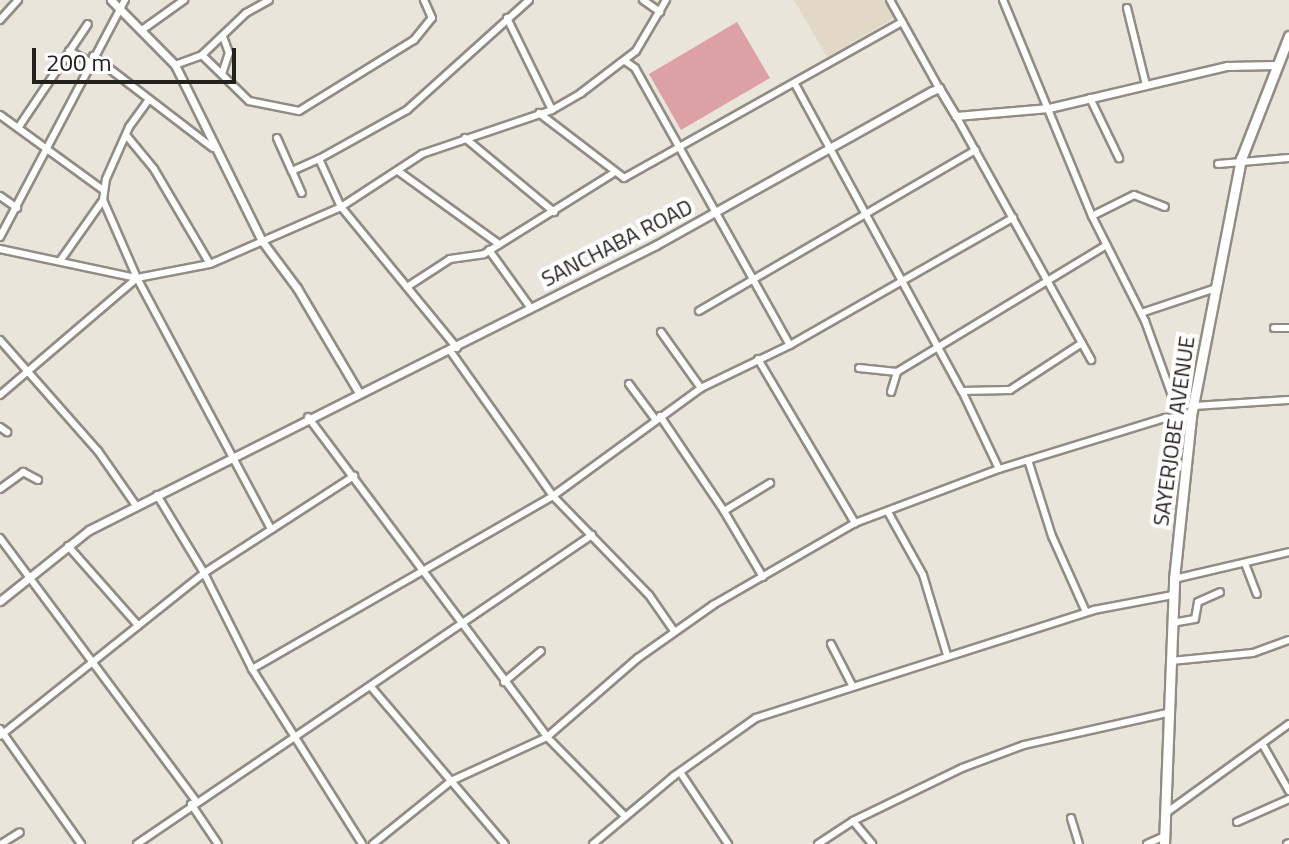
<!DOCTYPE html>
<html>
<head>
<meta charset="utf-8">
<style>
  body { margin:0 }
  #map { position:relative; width:1289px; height:844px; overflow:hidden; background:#eae5db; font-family:"Titillium Web",sans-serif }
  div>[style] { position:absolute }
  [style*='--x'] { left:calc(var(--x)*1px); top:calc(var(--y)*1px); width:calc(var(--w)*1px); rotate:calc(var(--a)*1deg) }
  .built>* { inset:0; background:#e1d8c8 }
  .green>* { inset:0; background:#dda0a4 }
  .roads { filter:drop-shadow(2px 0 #918c84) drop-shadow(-2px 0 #918c84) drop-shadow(0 2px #918c84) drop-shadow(0 -2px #918c84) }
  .minor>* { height:6px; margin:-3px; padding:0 3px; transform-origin:3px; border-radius:3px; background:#fff }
  .tertiary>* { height:7px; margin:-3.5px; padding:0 3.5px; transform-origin:3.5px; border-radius:3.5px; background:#fff }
  .primary>* { height:9px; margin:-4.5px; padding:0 4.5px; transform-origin:4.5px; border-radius:4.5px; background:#fff }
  span { translate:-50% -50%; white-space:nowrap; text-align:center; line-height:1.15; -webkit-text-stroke:8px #fff; paint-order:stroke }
  .street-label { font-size:22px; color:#23211e }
  .scale { position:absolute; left:32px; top:48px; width:204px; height:36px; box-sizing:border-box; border:4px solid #23211e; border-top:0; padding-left:10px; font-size:24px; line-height:28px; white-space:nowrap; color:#23211e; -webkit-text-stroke:6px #fff; paint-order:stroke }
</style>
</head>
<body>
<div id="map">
  <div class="built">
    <div style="clip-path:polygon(794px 0,883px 0,894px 18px,827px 57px)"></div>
  </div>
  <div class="green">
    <div style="clip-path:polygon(737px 22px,770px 78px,681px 130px,649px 74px)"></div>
  </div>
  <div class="roads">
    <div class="minor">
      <div style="--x:643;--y:0;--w:21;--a:35"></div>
      <div style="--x:890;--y:0;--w:101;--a:60.9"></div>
      <div style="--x:1003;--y:0;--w:234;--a:67.6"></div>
      <div style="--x:1092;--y:216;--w:118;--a:63.2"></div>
      <div style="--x:1145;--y:321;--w:100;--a:70.1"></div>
      <div style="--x:1127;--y:8;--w:79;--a:76.1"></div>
      <div style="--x:507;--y:18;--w:102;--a:63.9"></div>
      <div style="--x:0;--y:20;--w:27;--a:-48"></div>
      <div style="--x:142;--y:30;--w:52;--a:-35.5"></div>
      <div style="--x:69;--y:51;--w:24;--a:28"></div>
      <div style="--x:202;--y:55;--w:61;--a:-43.7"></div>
      <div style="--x:246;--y:13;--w:26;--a:-29"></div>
      <div style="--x:93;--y:56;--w:151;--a:37.5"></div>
      <div style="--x:625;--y:61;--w:12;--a:35"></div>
      <div style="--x:635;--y:68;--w:317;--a:60.8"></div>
      <div style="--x:175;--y:65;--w:29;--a:-20"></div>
      <div style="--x:202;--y:55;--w:66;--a:44.4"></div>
      <div style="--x:249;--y:101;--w:51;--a:11.3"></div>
      <div style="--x:299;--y:111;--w:135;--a:-31.7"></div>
      <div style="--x:414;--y:40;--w:28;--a:-51"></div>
      <div style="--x:432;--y:18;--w:20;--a:-114"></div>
      <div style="--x:222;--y:74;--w:22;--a:-72"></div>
      <div style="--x:229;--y:53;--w:15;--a:-110"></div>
      <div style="--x:795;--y:84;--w:349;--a:61.5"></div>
      <div style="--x:962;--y:391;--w:86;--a:64.6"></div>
      <div style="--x:1090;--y:98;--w:67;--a:64.2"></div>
      <div style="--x:539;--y:113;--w:107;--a:37.4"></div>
      <div style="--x:624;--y:178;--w:319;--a:-29.3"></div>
      <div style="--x:0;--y:115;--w:126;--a:36"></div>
      <div style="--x:956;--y:116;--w:279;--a:61"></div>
      <div style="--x:18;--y:128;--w:125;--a:-56.1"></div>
      <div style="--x:126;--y:135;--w:44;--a:50.5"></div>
      <div style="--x:154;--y:169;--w:110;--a:59.5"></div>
      <div style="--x:277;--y:138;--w:36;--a:66"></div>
      <div style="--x:292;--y:171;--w:30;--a:-24"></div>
      <div style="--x:465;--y:138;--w:116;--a:39.7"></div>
      <div style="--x:1218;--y:164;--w:71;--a:-4.8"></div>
      <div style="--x:292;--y:171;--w:24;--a:66"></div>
      <div style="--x:398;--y:171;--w:125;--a:35.9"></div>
      <div style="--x:0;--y:196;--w:21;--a:35"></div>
      <div style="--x:103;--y:200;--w:85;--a:66.4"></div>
      <div style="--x:137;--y:278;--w:285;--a:61.9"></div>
      <div style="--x:1092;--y:216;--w:47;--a:-26.6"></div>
      <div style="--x:1134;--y:195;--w:33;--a:21"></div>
      <div style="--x:0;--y:237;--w:268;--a:-62.2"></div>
      <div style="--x:0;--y:249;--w:140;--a:12"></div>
      <div style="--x:137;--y:278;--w:74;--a:-10.9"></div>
      <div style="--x:210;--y:264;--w:143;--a:-23.5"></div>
      <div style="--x:341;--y:207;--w:97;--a:-33.2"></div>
      <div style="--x:422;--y:154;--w:137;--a:-18.7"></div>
      <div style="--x:552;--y:110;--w:34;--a:-30"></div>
      <div style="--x:581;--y:93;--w:69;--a:-37.4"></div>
      <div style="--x:636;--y:51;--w:59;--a:-59.5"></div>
      <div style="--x:489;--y:250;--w:70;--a:54.3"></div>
      <div style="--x:60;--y:261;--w:75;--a:-54.8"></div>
      <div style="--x:103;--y:200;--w:21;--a:-82"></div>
      <div style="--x:106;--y:179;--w:57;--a:-66.1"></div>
      <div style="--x:129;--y:127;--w:34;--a:-54"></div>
      <div style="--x:407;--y:287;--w:51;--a:-33.1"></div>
      <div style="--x:450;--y:259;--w:34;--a:-8"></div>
      <div style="--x:484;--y:254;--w:151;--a:-32"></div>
      <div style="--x:699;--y:311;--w:320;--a:-30.2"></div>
      <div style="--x:1141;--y:313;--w:76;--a:-18.4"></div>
      <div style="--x:1274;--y:328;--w:15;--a:0"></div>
      <div style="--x:661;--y:332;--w:69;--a:54.5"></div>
      <div style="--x:0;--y:340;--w:148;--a:48.6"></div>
      <div style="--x:98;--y:451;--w:68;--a:55.1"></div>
      <div style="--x:457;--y:348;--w:183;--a:-129.4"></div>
      <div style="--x:341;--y:207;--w:53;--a:-114.6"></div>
      <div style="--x:319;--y:159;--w:101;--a:-29.1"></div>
      <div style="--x:407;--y:110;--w:164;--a:-42"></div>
      <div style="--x:451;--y:352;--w:176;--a:54.7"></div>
      <div style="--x:553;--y:496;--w:138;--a:45.9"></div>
      <div style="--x:649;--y:595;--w:44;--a:55.2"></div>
      <div style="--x:758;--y:359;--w:191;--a:59.4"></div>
      <div style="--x:859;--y:368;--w:38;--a:6"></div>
      <div style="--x:629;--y:384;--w:44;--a:53.4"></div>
      <div style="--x:962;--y:391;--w:48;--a:-1.2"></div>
      <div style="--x:1010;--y:390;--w:86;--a:-33.1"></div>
      <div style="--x:891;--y:392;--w:21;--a:-73"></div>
      <div style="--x:897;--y:372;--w:245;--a:-31.2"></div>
      <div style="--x:0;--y:395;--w:180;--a:-40.5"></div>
      <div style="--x:1193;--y:406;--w:96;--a:-3.6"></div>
      <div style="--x:660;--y:416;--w:115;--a:56"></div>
      <div style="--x:308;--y:417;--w:399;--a:53.2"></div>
      <div style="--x:547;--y:737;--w:110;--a:45.4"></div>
      <div style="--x:0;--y:427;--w:9;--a:36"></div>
      <div style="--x:1028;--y:460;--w:80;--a:72.5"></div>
      <div style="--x:1052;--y:536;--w:83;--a:65.9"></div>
      <div style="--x:0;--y:489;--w:29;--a:-36"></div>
      <div style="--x:23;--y:472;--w:17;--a:28"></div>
      <div style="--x:157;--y:495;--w:91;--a:58.9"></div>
      <div style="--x:204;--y:573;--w:107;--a:63.4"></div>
      <div style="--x:252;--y:669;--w:207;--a:57.8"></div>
      <div style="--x:888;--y:512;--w:72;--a:60.9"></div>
      <div style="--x:923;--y:575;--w:84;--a:73.3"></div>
      <div style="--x:0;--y:538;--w:328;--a:53.3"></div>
      <div style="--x:68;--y:546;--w:106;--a:48.5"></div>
      <div style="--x:1246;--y:566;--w:30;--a:69"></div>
      <div style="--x:763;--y:577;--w:77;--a:-120.6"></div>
      <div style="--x:724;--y:511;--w:54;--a:-31.3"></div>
      <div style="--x:1174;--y:579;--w:118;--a:-13.2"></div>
      <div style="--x:1172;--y:623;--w:23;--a:-10"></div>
      <div style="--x:1195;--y:619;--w:17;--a:-80"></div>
      <div style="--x:1198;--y:602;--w:24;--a:-24"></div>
      <div style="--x:831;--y:644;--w:46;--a:62.9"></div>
      <div style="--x:1171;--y:661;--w:82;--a:-5.6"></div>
      <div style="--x:1253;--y:653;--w:38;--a:-20"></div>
      <div style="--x:252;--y:669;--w:347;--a:-29.9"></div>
      <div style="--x:553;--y:496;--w:183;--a:-36.1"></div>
      <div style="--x:701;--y:388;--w:99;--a:-25.8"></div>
      <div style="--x:790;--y:345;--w:257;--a:-29.7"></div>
      <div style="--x:504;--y:682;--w:48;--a:-40"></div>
      <div style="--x:372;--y:688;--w:205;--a:49.6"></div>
      <div style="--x:0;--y:729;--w:141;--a:54.8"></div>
      <div style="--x:0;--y:736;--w:261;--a:-38.6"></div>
      <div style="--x:204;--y:573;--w:179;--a:-32.9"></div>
      <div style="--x:1263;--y:745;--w:53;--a:60.5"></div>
      <div style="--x:680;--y:772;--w:87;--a:56.3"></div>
      <div style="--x:191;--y:804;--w:48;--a:56"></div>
      <div style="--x:1166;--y:813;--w:152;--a:-35.9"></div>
      <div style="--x:1071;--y:818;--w:27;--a:73"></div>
      <div style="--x:853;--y:821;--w:30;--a:50"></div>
      <div style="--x:1237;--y:822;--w:57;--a:-23.9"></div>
      <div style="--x:1;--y:844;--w:22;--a:-32"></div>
      <div style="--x:137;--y:844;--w:550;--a:-34.18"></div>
      <div style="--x:373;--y:844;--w:100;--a:-38.9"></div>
      <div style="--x:451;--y:781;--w:106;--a:-24.6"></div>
      <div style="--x:547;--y:737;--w:121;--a:-41"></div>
      <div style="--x:638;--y:658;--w:92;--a:-35.2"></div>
      <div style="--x:713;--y:605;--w:164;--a:-30"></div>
      <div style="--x:855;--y:523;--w:154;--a:-20.6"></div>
      <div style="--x:999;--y:469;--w:174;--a:-17.1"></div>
      <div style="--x:1165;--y:418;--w:26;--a:-4"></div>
      <div style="--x:593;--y:844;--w:106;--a:-40"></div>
      <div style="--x:674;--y:776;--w:100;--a:-35.3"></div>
      <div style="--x:756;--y:718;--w:355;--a:-17.7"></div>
      <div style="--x:1094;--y:610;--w:80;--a:-10.8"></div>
      <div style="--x:818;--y:844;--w:42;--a:-33.3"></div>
      <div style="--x:853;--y:821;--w:121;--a:-25.9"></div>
      <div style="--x:962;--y:768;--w:66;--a:-20.4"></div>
      <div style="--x:1024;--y:745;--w:147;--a:-12.6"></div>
      <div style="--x:1147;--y:844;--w:20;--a:-24"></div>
      <div style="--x:1287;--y:844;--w:2;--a:-27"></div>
    </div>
    <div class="tertiary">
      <div style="--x:111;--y:0;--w:91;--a:45.4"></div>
      <div style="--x:175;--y:65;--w:196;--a:63.7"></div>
      <div style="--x:262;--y:241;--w:59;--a:53.3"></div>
      <div style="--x:297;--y:288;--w:122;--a:59.4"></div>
      <div style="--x:0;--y:601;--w:114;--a:-38.6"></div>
      <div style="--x:89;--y:530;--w:635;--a:-26.69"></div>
      <div style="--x:656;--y:245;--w:316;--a:-29.2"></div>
      <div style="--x:932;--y:91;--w:8;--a:-23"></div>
      <div style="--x:939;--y:88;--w:33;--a:59"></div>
      <div style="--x:956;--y:116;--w:93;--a:-4.9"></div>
      <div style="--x:1049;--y:108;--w:183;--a:-13.3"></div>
      <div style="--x:1227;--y:66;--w:49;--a:-1.2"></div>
    </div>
    <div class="primary">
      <div style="--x:1164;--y:844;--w:265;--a:-87.8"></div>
      <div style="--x:1174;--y:579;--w:164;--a:-84"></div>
      <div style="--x:1191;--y:416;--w:262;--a:-79"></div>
      <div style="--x:1241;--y:159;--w:132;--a:-68.7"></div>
    </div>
  </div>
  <div class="street-label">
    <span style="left:617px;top:243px;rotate:-27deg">SANCHABA ROAD</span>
    <span style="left:1174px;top:431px;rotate:-82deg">SAYERJOBE AVENUE</span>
  </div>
  <div class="scale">200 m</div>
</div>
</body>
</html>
